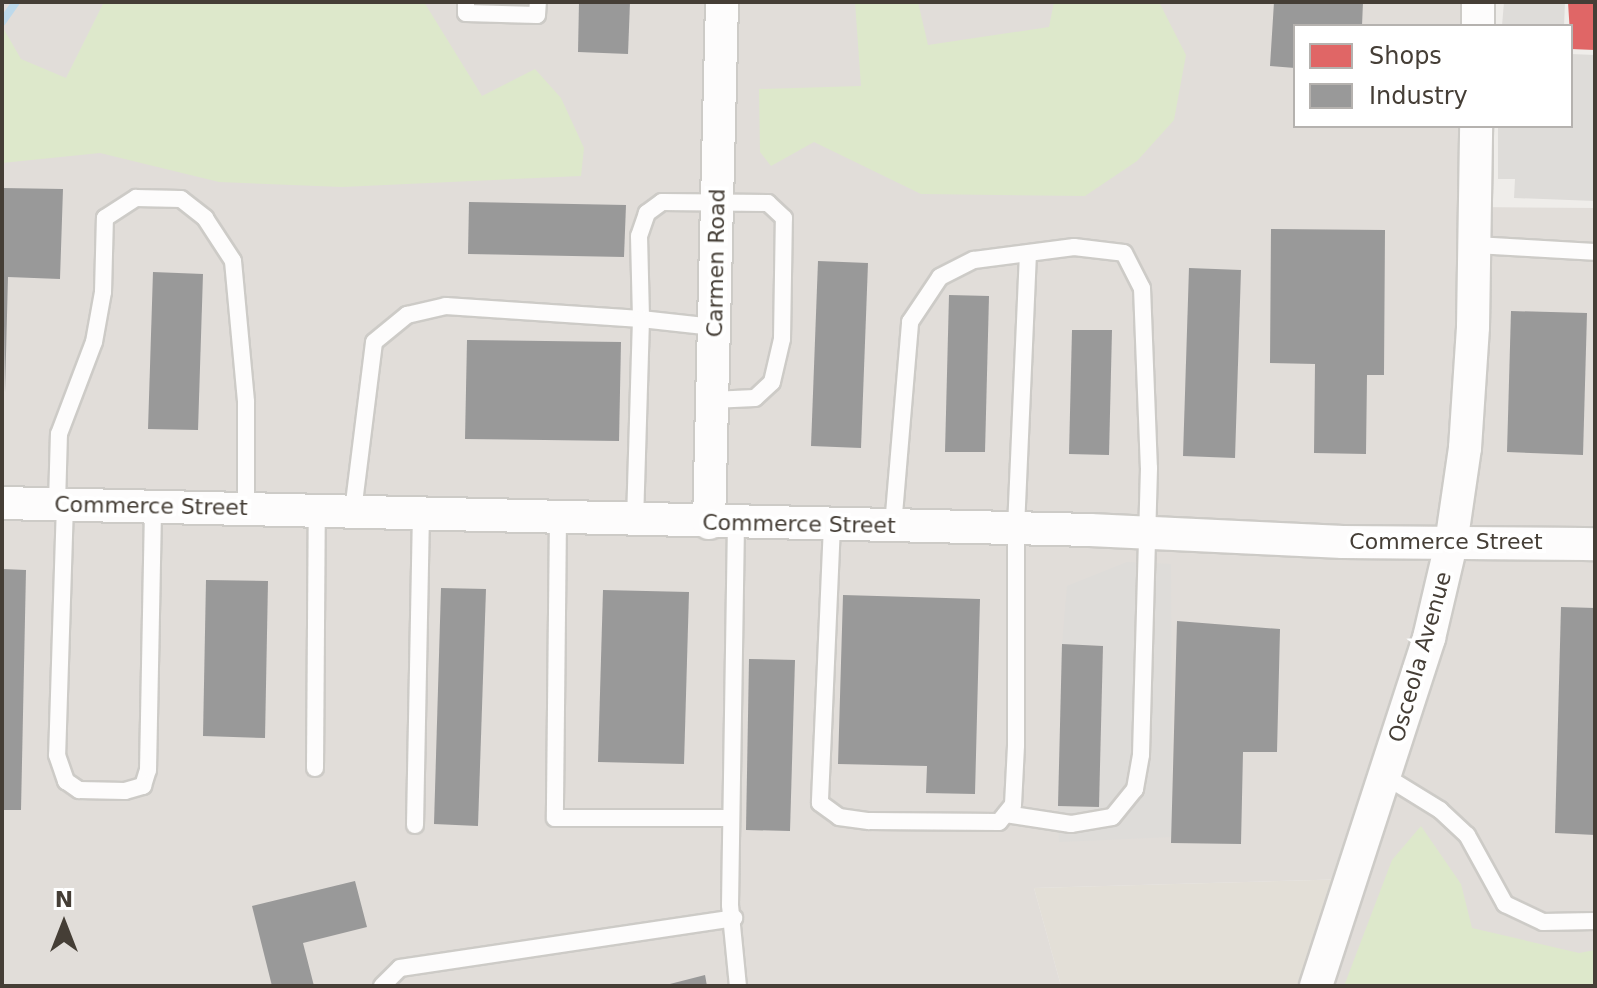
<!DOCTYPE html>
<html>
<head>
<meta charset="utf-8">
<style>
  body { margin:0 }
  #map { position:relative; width:1597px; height:988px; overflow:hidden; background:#efedea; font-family:"DejaVu Sans",sans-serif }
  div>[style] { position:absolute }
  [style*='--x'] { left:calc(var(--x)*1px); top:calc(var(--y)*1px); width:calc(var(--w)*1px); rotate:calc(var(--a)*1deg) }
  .residential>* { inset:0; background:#e3dfd7 }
  .industrial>* { inset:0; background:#e1ddd9 }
  .green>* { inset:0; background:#dde8cb }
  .parking>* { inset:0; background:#dedcd9 }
  .shops>* { inset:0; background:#e06666 }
  .industry>* { inset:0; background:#999 }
  .stream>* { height:8px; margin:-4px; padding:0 4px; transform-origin:4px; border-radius:4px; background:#bdd9eb }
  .roads { filter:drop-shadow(2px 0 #cdcbc7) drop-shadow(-2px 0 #cdcbc7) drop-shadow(0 2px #cdcbc7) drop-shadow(0 -2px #cdcbc7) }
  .service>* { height:16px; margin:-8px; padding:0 8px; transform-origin:8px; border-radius:8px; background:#fdfcfc }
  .minor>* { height:32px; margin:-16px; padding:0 16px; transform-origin:16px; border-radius:16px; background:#fdfcfc }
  span { translate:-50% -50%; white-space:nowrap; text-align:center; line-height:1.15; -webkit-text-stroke:8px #fff; paint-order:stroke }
  .street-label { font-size:22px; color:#453e36 }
  .frame { position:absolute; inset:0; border:4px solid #453e36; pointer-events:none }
  .legend { position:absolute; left:1293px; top:24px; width:280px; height:104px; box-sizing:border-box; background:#fff; border:2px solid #b5b2af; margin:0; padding:10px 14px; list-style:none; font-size:24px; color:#453e36 }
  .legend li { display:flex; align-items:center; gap:16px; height:40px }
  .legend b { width:40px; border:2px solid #b5b2af }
  .north { position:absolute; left:24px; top:884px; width:80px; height:80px; -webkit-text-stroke:6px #fff; paint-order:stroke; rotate:0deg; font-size:22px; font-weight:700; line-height:32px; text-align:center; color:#453e36 }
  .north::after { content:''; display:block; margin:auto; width:28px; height:36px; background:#453e36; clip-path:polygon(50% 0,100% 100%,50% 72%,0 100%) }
</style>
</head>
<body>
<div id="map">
  <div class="residential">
    <div style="clip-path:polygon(1351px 879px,1317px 986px,1061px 986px,1034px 888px)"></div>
  </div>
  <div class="industrial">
    <div style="clip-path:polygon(2px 2px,1479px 2px,1479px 26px,1295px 26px,1295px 126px,1477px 126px,1476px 207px,1595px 208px,1595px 986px,1318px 986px,1350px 879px,1034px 888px,1061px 986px,2px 986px)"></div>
  </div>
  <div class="green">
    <div style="clip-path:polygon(104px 2px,424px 2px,482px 96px,535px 69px,561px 98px,584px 148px,581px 176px,342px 187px,219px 182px,100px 153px,2px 163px,2px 26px,21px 59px,66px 78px)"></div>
    <div style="clip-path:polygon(855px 2px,918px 2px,928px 45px,1049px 27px,1054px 2px,1159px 2px,1186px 55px,1174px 120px,1137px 161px,1085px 196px,921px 194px,814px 142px,771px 166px,760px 152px,759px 89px,861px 86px)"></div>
    <div style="clip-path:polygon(1421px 826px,1461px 884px,1472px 928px,1579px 953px,1595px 950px,1595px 986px,1344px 986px,1392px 860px)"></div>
  </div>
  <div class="parking">
    <div style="clip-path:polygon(1504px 2px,1565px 2px,1564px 26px,1502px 26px)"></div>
    <div style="clip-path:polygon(1571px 54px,1595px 55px,1595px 201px,1514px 198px,1515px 179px,1498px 179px,1498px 126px,1571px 126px)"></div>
    <div style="clip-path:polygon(1127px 562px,1171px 564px,1172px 837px,1059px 842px,1058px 806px,1099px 807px,1103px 646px,1062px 644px,1067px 586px)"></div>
  </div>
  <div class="shops">
    <div style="clip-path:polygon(1568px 2px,1595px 2px,1595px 50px,1571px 49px)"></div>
  </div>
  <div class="industry">
    <div style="clip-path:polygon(579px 2px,630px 2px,628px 54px,578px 52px)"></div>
    <div style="clip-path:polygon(1274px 2px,1363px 2px,1362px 26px,1295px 26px,1295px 68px,1270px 66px)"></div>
    <div style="clip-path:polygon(2px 188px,63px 189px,60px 279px,8px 277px,5px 393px)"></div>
    <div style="clip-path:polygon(469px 202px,626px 205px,624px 257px,468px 254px)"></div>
    <div style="clip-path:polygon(1271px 229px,1385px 230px,1384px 375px,1367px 375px,1366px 454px,1314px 453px,1315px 364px,1270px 363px)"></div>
    <div style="clip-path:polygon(818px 261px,868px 263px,861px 448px,811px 446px)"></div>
    <div style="clip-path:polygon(1189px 268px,1241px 270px,1235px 458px,1183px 456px)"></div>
    <div style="clip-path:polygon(153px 272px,203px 274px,198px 430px,148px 429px)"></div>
    <div style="clip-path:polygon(949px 295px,989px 296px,985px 452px,945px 452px)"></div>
    <div style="clip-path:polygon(1511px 311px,1587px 313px,1583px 455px,1507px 452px)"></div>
    <div style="clip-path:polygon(1072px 330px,1112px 330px,1109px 455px,1069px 454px)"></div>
    <div style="clip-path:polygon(467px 340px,621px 342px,619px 441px,465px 439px)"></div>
    <div style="clip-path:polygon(2px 569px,26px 570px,21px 810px,2px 810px)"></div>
    <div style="clip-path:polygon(206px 580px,268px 581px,265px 738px,203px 736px)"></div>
    <div style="clip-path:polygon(441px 588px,486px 589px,478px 826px,434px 824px)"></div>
    <div style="clip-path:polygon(603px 590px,689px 592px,684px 764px,598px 762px)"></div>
    <div style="clip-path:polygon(843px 595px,980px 599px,975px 794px,926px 793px,927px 766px,838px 764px)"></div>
    <div style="clip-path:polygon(1561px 607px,1595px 608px,1595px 835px,1555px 833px)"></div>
    <div style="clip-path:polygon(1177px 621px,1280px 629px,1277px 752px,1243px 752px,1241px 844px,1171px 843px)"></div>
    <div style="clip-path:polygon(1062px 644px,1103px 646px,1099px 807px,1058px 806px)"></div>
    <div style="clip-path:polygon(749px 659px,795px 660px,790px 831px,746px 830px)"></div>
    <div style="clip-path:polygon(355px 881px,367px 927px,303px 943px,314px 986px,272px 986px,252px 906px)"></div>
    <div style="clip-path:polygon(705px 975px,707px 986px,666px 986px,666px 985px)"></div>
  </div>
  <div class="stream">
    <div style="--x:2;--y:22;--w:24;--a:-55"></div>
  </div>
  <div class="roads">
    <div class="service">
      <div style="--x:466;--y:2;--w:11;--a:90"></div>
      <div style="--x:466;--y:13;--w:71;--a:1.6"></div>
      <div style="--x:537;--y:15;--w:13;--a:-86"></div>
      <div style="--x:1475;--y:245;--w:120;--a:3.3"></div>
      <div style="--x:712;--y:400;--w:43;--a:-2.7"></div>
      <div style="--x:755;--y:398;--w:23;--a:-43"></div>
      <div style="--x:772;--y:382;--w:44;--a:-76.9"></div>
      <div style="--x:782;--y:339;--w:121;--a:-89.1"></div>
      <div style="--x:784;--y:218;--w:22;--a:-137"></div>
      <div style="--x:768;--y:203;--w:106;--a:-179.5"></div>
      <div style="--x:662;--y:202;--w:19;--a:144"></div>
      <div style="--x:647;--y:213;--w:24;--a:109"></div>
      <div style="--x:639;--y:236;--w:83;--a:88.6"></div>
      <div style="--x:641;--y:319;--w:73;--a:6.3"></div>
      <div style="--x:57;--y:504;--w:70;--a:-88.4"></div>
      <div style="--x:59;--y:434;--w:98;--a:-69.2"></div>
      <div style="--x:94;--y:342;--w:51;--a:-79.8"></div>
      <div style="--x:103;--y:292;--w:74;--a:-88.5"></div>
      <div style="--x:105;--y:218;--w:37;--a:-33"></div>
      <div style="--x:136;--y:198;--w:45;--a:1.3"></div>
      <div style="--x:181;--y:199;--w:31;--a:38"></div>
      <div style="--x:205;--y:218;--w:51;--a:56.9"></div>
      <div style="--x:233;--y:261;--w:142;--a:84.7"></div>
      <div style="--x:246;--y:402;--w:106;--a:90"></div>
      <div style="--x:65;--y:504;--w:251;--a:91.8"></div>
      <div style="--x:57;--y:755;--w:28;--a:71"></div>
      <div style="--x:66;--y:781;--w:16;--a:35"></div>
      <div style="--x:79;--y:790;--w:46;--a:1.2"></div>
      <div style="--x:125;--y:791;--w:19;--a:-16"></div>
      <div style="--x:143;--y:786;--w:17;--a:-73"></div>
      <div style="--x:148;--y:770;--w:264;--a:-88.9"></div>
      <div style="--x:353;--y:511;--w:170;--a:-82.9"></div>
      <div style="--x:374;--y:342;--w:43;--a:-39.3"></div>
      <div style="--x:407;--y:315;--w:40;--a:-13"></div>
      <div style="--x:446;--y:306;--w:195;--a:3.8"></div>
      <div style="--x:641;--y:319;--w:201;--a:91.7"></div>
      <div style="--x:558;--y:517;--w:301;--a:90.6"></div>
      <div style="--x:555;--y:818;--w:176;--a:0"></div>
      <div style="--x:736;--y:523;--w:382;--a:90.9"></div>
      <div style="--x:730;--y:905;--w:81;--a:84.4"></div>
      <div style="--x:832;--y:525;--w:278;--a:92.5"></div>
      <div style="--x:820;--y:803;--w:24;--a:36"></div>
      <div style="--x:839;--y:817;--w:30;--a:8"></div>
      <div style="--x:869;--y:821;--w:130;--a:0.4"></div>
      <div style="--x:999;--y:822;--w:22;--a:-51"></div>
      <div style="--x:1013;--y:805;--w:60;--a:-87.1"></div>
      <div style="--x:1016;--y:745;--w:217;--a:-90"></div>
      <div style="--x:1016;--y:528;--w:275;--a:-87.5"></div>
      <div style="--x:893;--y:526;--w:205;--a:-85.2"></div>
      <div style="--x:910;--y:322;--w:54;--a:-56.3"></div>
      <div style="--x:940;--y:277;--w:38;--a:-27"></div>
      <div style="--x:974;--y:260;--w:101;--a:-7.4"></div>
      <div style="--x:1074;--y:247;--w:50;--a:6.8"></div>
      <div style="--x:1124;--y:253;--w:39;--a:63"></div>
      <div style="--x:1142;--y:288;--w:180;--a:87.8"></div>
      <div style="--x:1149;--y:468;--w:287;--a:91.6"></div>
      <div style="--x:1141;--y:755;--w:35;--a:100"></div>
      <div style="--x:1135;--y:789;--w:36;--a:129"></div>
      <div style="--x:1112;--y:817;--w:42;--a:170.3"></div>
      <div style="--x:1071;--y:824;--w:66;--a:-171.3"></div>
      <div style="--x:315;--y:768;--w:258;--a:-89.6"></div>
      <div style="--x:1385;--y:776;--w:65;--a:31.7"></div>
      <div style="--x:1440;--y:810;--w:37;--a:43"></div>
      <div style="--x:1467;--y:835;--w:79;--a:61.2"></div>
      <div style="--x:1505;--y:904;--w:42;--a:25.3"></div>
      <div style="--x:1543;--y:922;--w:52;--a:-1.1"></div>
      <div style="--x:415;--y:825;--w:312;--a:-88.9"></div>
      <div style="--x:382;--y:986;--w:25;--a:-45"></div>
      <div style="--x:400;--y:968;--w:338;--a:-8.5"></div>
    </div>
    <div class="minor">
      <div style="--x:1478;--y:26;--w:24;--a:-90"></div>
      <div style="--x:2;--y:503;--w:1088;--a:1.42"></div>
      <div style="--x:1090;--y:530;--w:253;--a:2.7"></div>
      <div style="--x:1343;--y:542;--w:252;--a:0.5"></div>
      <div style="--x:709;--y:523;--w:521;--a:-88.57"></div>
      <div style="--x:1316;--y:986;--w:366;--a:-72"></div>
      <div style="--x:1429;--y:638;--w:97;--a:-76.8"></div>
      <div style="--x:1451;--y:544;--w:97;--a:-81.7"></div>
      <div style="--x:1465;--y:448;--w:121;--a:-86.2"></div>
      <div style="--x:1473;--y:327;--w:201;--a:-89.1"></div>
    </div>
  </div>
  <div class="street-label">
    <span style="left:716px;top:263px;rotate:-89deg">Carmen Road</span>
    <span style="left:151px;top:506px;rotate:1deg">Commerce Street</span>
    <span style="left:799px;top:524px;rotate:1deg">Commerce Street</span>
    <span style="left:1446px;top:542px">Commerce Street</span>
    <span style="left:1420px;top:657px;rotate:-74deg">Osceola Avenue</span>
  </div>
  <div class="frame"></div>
  <ul class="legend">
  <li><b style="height:22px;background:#e06666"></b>Shops</li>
  <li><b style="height:22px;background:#999"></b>Industry</li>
  </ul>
  <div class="north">N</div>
</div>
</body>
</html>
